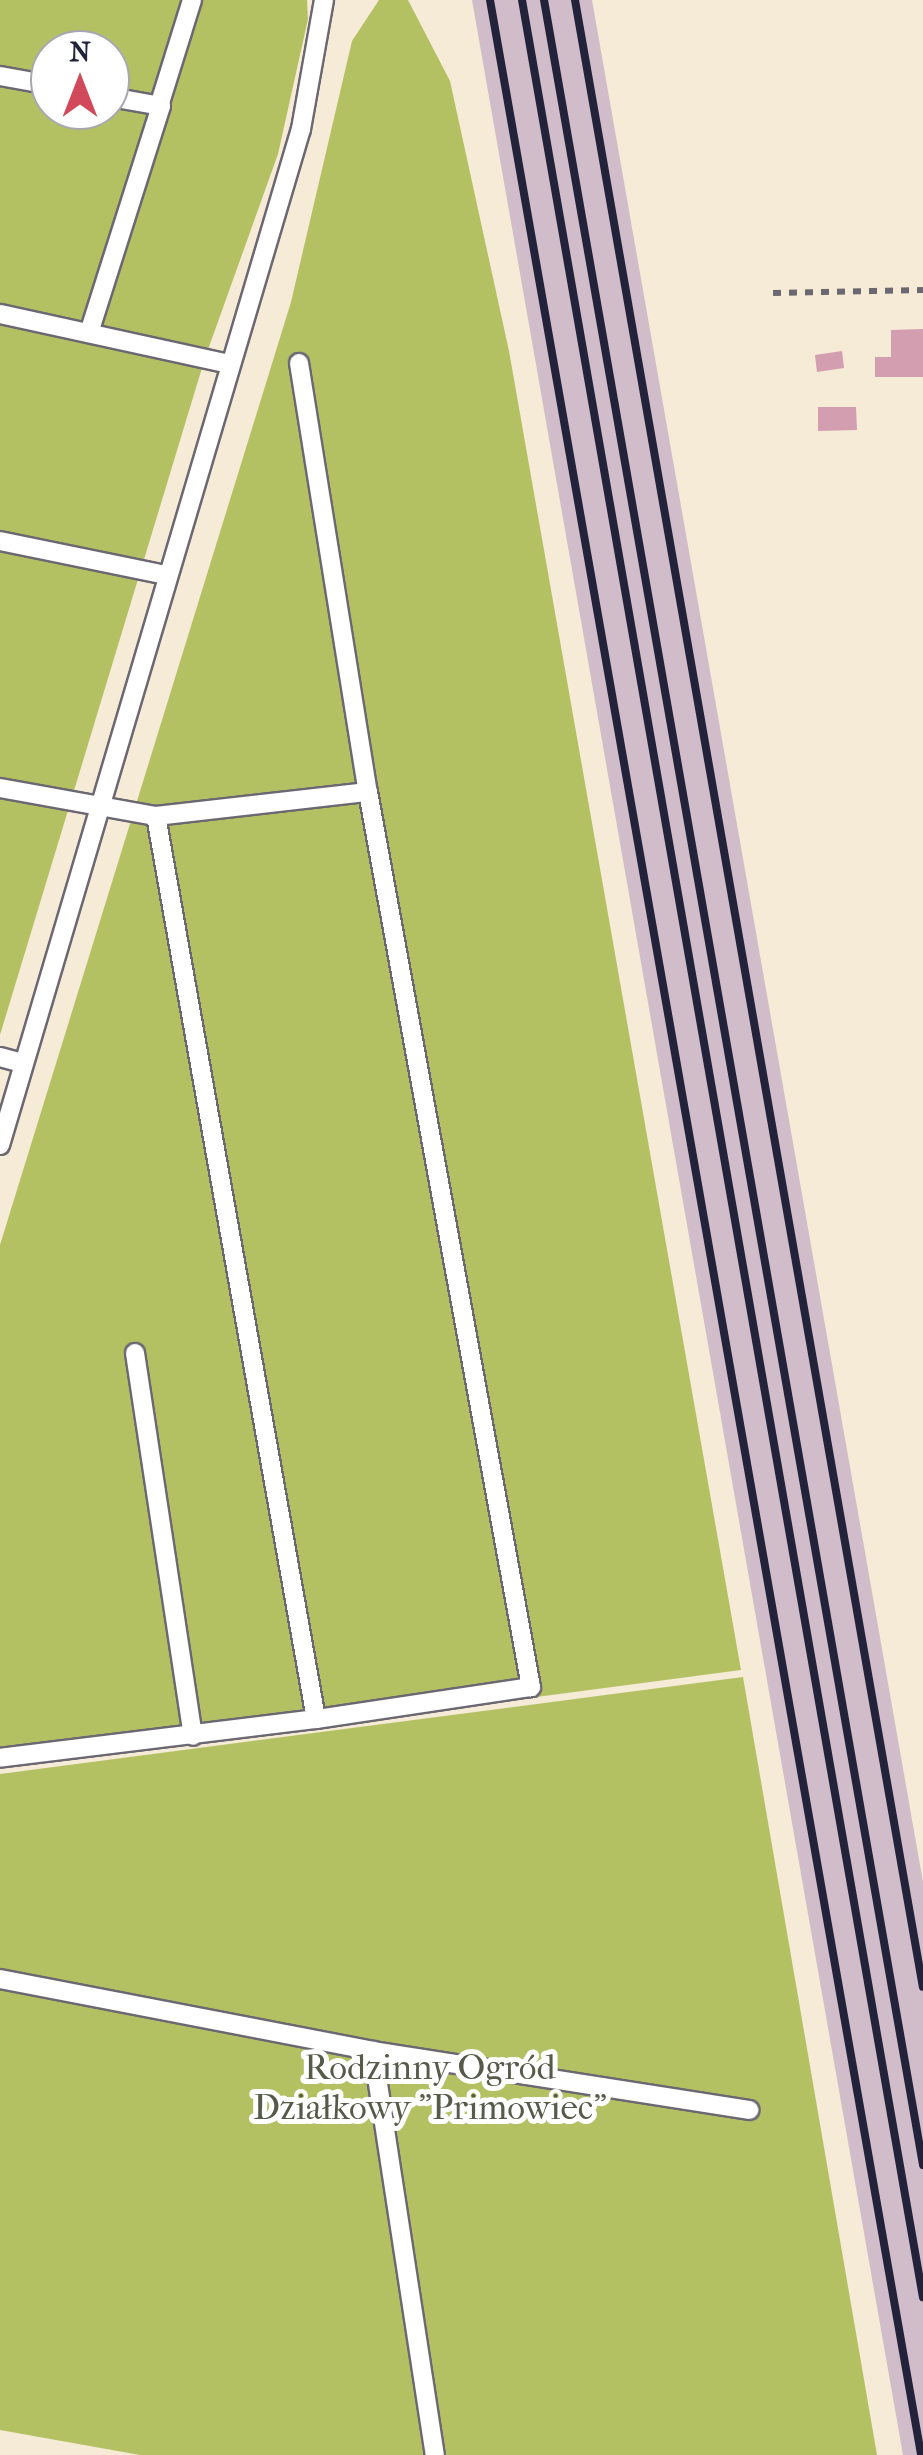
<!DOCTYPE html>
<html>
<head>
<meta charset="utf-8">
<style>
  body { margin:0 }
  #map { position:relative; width:923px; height:2455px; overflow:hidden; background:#f5ebd7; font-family:"IM FELL French Canon",serif }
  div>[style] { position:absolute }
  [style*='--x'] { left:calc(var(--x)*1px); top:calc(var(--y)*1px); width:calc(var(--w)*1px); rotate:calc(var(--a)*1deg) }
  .industrial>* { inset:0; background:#d1bdca }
  .green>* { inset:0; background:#b3c163 }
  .building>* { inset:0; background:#d39eb0 }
  .path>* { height:6px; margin-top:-3px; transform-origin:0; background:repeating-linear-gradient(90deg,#6c6872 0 8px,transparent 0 16px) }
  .roads { filter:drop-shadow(2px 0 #6c6872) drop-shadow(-2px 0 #6c6872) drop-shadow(0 2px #6c6872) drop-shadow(0 -2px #6c6872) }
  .service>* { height:18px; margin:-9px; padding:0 9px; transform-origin:9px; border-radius:9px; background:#fff }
  .rail>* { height:8px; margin:-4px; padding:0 4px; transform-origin:4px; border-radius:4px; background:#22223b }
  span { translate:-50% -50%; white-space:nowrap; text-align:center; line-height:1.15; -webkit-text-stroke:10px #fff; paint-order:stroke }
  .park-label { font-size:35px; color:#555a49 }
  .north { position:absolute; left:30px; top:30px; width:100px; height:100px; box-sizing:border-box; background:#fff; border:2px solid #a7a7b1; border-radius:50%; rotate:0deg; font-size:28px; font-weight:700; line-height:40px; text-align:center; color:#22223b }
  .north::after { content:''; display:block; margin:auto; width:35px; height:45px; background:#d1495b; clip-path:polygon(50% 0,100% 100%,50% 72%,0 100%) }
</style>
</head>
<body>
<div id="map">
  <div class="industrial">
    <div style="clip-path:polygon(472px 0,592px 0,923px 1882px,923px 2455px,903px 2455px)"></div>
  </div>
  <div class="green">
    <div style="clip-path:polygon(evenodd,0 0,307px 0,308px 19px,278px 154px,205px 358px,0 1035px,0 0,50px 50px,110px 50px,110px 110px,50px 110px,50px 50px)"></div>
    <div style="clip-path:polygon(379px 0,408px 0,450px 81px,509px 351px,741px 1670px,0 1768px,0 1245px,291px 302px,352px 41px)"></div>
    <div style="clip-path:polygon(743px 1677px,877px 2455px,140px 2455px,0 2430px,0 1774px)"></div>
  </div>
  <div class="building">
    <div style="clip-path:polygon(923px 329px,923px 377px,875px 377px,875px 357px,891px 357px,891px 330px)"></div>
    <div style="clip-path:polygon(842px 351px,844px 368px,817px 372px,815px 355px)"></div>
    <div style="clip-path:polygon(818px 407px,856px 407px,857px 430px,818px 431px)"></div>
  </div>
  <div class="path">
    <div style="--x:773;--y:293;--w:150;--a:-1.1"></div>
  </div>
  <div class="roads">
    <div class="service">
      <div style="--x:0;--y:76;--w:51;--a:10.2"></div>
      <div style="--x:159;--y:106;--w:111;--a:-72.7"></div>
      <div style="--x:0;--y:314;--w:235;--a:12.3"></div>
      <div style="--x:89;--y:333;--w:238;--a:-72.4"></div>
      <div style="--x:161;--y:106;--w:52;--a:-170"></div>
      <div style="--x:299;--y:363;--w:435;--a:80.9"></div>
      <div style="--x:368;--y:792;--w:910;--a:79.68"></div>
      <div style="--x:531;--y:1687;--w:217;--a:171.5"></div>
      <div style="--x:0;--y:541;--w:169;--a:11.6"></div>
      <div style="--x:0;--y:788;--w:158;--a:10.2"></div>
      <div style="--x:156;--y:816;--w:917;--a:79.95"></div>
      <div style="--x:316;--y:1719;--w:318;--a:173"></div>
      <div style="--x:156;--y:816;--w:213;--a:-6.5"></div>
      <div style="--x:0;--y:1057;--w:24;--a:15"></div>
      <div style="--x:0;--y:1145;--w:1060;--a:-73.5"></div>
      <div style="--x:301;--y:129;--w:131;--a:-79.9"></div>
      <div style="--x:135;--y:1353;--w:387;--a:81.4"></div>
      <div style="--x:0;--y:1979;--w:380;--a:10.9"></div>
      <div style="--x:373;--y:2051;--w:381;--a:8.9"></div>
      <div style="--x:373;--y:2051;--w:409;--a:81.3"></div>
    </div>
  </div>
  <div class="rail">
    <div style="--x:490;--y:0;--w:2493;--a:80.04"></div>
    <div style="--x:522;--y:0;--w:2332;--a:80.1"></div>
    <div style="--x:544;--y:0;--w:2198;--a:80.07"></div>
    <div style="--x:575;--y:0;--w:2017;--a:80.07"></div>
  </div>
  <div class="park-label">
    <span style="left:430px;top:2088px">Rodzinny Ogród<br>Działkowy "Primowiec"</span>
  </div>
  <div class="north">N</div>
</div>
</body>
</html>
